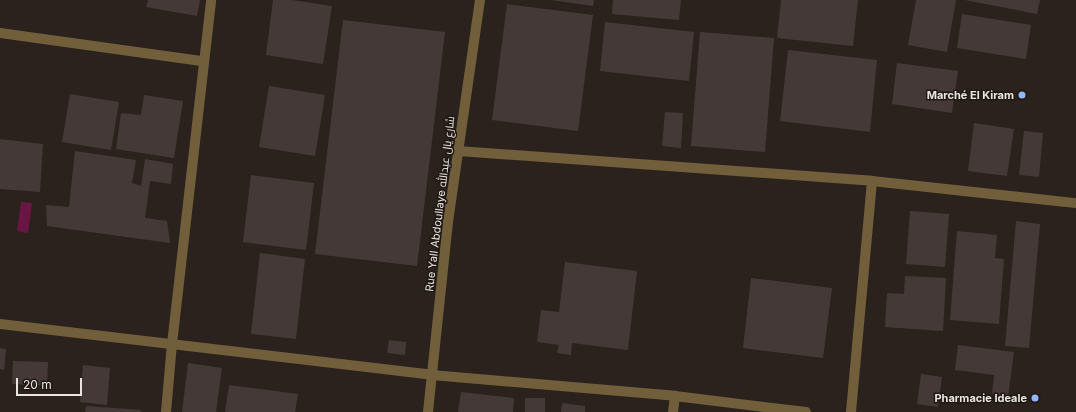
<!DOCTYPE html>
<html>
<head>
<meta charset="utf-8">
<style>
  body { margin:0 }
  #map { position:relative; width:1076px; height:412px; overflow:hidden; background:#2b221d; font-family:Inter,Cairo,sans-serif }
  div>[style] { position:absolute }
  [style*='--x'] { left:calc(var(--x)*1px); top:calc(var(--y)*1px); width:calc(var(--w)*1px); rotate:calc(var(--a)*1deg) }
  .water>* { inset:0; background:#6a1644 }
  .building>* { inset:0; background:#453938 }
  .minor>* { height:10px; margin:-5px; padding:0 5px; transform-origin:5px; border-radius:5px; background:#715e3b }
  .dots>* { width:11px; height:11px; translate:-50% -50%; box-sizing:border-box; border:2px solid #211914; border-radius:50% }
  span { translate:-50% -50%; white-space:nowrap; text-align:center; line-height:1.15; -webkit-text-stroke:3px #211914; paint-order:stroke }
  .poi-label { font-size:11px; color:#ebe5e1; font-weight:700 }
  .right { translate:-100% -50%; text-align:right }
  .street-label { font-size:11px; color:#ebe5e1 }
  .scale { position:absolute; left:16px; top:378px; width:66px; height:18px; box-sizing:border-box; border:2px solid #ebe5e1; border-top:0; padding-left:5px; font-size:12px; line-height:14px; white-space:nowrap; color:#ebe5e1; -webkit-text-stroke:3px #211914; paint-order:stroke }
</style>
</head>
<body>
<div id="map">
  <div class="water">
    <div style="clip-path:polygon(21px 202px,32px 203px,28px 233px,17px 231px)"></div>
  </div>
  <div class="building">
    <div style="clip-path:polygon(148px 0,200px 0,197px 16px,146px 7px)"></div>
    <div style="clip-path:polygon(273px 0,292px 0,332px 6px,323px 64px,266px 55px)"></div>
    <div style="clip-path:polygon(551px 0,594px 0,593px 6px)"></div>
    <div style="clip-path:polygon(613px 0,681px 0,679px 20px,612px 14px)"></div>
    <div style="clip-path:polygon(781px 0,858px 0,853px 46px,777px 38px)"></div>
    <div style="clip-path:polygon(916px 0,956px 0,947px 52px,908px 45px)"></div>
    <div style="clip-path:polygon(965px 0,1040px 0,1037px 14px)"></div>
    <div style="clip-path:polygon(507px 4px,593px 15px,578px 131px,492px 120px)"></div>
    <div style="clip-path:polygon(962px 14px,1031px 25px,1026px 59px,957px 48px)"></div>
    <div style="clip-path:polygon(343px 20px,445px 32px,417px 266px,315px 254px)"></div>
    <div style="clip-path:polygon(605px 22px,694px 32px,689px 81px,600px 71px)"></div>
    <div style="clip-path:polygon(700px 32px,774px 38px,765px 152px,691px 146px)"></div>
    <div style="clip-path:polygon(788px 50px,877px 60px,870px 132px,780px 121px)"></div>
    <div style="clip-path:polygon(897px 63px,958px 71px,952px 113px,892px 104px)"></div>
    <div style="clip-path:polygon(269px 86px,325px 95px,315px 156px,259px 147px)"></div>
    <div style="clip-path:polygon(70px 94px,119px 102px,111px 150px,62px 142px)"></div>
    <div style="clip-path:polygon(144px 95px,183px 101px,174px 158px,116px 149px,121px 113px,141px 115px)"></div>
    <div style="clip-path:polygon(665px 112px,683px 113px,681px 148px,662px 146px)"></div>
    <div style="clip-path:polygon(974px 123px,1014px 129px,1007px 176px,968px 171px)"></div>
    <div style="clip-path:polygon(1024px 131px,1043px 133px,1039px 177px,1019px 175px)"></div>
    <div style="clip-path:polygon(0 139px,43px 144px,40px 192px,0 189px)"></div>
    <div style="clip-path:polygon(75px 151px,136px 160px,132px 183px,141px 186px,145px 159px,173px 164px,171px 184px,150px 181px,145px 218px,167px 221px,170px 243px,47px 226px,46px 205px,69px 207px)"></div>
    <div style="clip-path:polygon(251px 175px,314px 183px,306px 250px,243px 242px)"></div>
    <div style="clip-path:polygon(910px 211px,949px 214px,945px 267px,906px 264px)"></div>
    <div style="clip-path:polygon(1016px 221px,1040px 224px,1029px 348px,1005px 346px)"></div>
    <div style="clip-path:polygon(957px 231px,997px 235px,995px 258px,1004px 259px,999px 324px,950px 320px)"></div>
    <div style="clip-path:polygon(260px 253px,305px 259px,296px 339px,251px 334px)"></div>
    <div style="clip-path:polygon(565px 262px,637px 271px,628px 350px,572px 343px,571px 355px,557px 353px,559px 345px,537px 342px,541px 310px,559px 312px)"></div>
    <div style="clip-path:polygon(905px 276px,946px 278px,943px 331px,885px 327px,887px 293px,904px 294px)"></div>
    <div style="clip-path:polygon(751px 278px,832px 288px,823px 358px,743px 348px)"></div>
    <div style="clip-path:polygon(389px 340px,406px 342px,405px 355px,387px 353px)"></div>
    <div style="clip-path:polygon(958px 345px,1014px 352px,1008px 397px,992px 394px,994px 375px,955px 370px)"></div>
    <div style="clip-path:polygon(0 348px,6px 349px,4px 370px,0 369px)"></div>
    <div style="clip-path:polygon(13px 361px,48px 362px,47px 386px,12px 384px)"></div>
    <div style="clip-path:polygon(188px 363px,222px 368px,216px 412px,182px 412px)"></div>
    <div style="clip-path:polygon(83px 365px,110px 368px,107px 405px,80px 402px)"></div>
    <div style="clip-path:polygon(921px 374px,942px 377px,938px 407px,917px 404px)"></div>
    <div style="clip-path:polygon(229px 385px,298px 394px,295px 412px,225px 412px)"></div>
    <div style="clip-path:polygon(461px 392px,514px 398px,513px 412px,458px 412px)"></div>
    <div style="clip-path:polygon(525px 398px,545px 398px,545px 412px,525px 412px)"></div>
    <div style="clip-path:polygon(562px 403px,585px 406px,585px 412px,561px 412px)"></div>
    <div style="clip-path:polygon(86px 406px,141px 410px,141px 412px,85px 412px)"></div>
  </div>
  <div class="minor">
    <div style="--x:0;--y:33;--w:205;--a:7.9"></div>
    <div style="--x:458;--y:151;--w:415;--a:4.1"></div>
    <div style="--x:872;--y:181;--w:205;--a:6.2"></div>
    <div style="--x:0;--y:324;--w:435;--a:6.7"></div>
    <div style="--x:432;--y:375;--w:244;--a:4.9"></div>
    <div style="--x:675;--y:396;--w:132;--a:7"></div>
    <div style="--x:166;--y:412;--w:68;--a:-85"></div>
    <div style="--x:172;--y:344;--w:346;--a:-83.5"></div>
    <div style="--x:428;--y:412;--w:191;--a:-84"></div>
    <div style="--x:448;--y:222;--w:224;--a:-81.8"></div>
    <div style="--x:673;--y:412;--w:16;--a:-83"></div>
    <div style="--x:851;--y:412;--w:232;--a:-84.8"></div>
  </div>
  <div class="dots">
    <div style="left:1022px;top:95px;background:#92b7fd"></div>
    <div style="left:1035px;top:398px;background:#92b7fd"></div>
  </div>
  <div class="poi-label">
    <span class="right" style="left:1014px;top:95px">Marché El Kiram</span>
    <span class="right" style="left:1027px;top:398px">Pharmacie Ideale</span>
  </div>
  <div class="street-label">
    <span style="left:440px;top:204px;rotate:-83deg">Rue Yall Abdoullaye شارع يال عبدالله</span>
  </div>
  <div class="scale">20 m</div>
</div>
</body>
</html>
